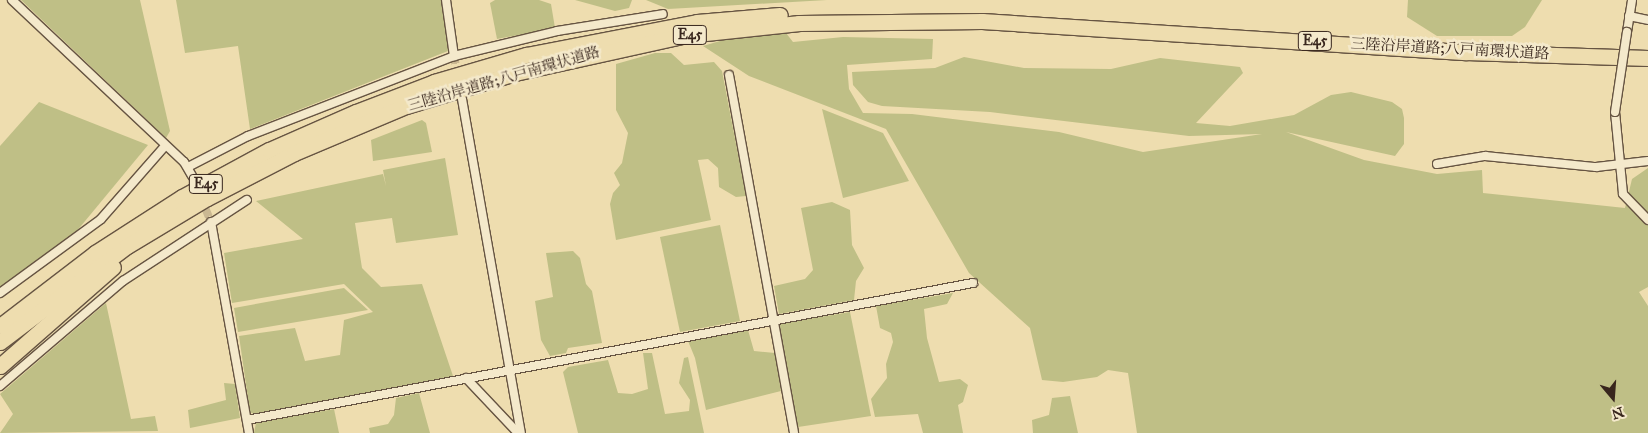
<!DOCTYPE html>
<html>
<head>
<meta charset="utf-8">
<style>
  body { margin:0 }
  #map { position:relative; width:1648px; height:433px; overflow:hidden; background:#eeddaf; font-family:"IM FELL Great Primer","Noto Serif JP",serif }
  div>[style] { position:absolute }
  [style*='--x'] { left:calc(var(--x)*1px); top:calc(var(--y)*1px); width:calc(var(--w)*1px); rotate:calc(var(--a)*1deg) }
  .green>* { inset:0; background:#bfbf86 }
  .street-tunnel>* { height:8px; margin-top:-4px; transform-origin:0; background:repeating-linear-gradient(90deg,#cab892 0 8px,transparent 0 12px) }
  .roads { filter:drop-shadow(1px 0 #665442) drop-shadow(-1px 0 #665442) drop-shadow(0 1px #665442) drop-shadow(0 -1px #665442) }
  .street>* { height:8px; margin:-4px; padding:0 4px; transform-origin:4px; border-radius:4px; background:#f4e9cb }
  .highway>* { height:15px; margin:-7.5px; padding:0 7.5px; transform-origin:7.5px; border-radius:7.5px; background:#eeddaf }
  .bridges { filter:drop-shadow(1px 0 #665442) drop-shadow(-1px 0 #665442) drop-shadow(0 1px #665442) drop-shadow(0 -1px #665442) }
  .street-bridge>* { height:8px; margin:-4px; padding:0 4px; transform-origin:4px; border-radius:4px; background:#f4e9cb }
  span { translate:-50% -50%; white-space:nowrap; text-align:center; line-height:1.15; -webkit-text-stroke:5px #f4e9cb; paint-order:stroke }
  .shield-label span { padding:1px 4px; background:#f4e9cb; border:1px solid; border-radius:4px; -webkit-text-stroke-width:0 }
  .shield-label { font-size:14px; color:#38261d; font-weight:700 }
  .street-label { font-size:15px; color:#38261d }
  .north { position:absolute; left:1588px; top:373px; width:50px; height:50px; -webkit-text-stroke:4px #f4e9cb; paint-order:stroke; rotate:162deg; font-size:14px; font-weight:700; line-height:20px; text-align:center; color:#38261d }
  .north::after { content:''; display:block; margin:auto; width:18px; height:22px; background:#38261d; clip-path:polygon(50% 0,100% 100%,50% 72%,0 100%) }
</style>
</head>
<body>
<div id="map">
  <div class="green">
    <div style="clip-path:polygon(21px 0,140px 0,170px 131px,166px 138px)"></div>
    <div style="clip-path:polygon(176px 0,442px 0,448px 51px,250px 129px,238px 46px,185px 53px)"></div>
    <div style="clip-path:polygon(495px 0,539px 0,551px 4px,555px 28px,497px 39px,490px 3px)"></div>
    <div style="clip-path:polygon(575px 0,632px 0,629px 8px,615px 11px)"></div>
    <div style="clip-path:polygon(646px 0,827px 0,668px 9px)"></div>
    <div style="clip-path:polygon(1408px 0,1542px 0,1525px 27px,1512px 36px,1437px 36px,1407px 17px)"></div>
    <div style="clip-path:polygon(786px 33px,793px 42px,843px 37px,933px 39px,932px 59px,847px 65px,849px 89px,863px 113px,912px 114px,1059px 132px,1143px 152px,1262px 134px,1189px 136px,990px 112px,882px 106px,868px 102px,853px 85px,852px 72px,935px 68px,964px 57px,1024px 68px,1111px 69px,1160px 58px,1240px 67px,1243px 73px,1196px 123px,1230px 126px,1294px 115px,1331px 95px,1351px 92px,1392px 102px,1402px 109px,1404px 118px,1404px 144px,1395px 156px,1286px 132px,1364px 160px,1437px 174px,1482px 170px,1483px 193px,1625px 208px,1632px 179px,1648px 168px,1648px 287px,1639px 292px,1648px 306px,1648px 433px,1137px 433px,1128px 373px,1108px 370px,1097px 377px,1063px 382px,1042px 380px,1030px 328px,969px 273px,886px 129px,749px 76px,703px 46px,730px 38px)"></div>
    <div style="clip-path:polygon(655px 53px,671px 53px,684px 65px,714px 62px,722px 71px,746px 196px,736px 197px,719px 187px,718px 168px,708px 159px,698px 160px,711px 220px,616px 240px,610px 204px,613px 193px,620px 185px,614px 173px,622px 163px,628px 133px,616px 110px,616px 64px)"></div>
    <div style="clip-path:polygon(39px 102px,148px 145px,76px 232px,0 291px,0 146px)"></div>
    <div style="clip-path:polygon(822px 109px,883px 133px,909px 181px,843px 198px)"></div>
    <div style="clip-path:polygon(422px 120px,426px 123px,432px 152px,373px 161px,371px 140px)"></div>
    <div style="clip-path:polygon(445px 158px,458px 235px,396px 243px,392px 218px,355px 223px,362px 268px,381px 287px,422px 284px,453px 376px,256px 415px,250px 412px,239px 336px,295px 328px,305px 361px,340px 355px,344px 320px,373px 312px,344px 284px,232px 303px,224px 253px,303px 239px,256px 201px,383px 174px,386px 186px,383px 170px)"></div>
    <div style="clip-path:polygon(832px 202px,850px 210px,852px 245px,864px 268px,856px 281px,854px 300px,779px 314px,774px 286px,805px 279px,813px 270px,801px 208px)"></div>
    <div style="clip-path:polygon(720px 225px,740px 321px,680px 332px,660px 237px)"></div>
    <div style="clip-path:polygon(573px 251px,580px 258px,586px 284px,592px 291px,602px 343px,568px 348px,566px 353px,550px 356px,541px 340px,535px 301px,553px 297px,546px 253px)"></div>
    <div style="clip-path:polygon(344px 288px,368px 310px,238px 332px,234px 308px)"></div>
    <div style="clip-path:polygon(953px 293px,947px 304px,924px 309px,927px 338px,939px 382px,960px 379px,968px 385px,963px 402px,958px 405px,963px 433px,923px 433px,918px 414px,875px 417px,871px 399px,887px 378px,886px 364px,893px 342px,891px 333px,880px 328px,876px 306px)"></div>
    <div style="clip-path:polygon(106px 303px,131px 419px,155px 416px,158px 431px,0 433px,13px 414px,0 394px)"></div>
    <div style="clip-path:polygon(850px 312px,871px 416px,798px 427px,778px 324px)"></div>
    <div style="clip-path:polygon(748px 330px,754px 351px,775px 353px,781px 391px,706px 410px,695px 358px,688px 341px)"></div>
    <div style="clip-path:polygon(643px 353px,652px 353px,665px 414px,689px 411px,690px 400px,679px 383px,684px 358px,688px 357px,704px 433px,578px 433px,563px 372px,568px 367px,608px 360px,618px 393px,632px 394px,648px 389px)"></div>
    <div style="clip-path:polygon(224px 383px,235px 384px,240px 418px,190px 428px,188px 410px,226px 400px)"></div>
    <div style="clip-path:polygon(419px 393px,430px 433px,370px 433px,369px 428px,388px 424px,394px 415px,396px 398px)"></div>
    <div style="clip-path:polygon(1070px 396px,1078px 433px,1033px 433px,1032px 420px,1049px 415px,1052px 398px)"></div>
    <div style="clip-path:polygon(334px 409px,339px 433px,254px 433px,256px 423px)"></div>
  </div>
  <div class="street-tunnel">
    <div style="--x:454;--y:56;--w:21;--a:79"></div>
    <div style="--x:192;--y:176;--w:50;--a:67.6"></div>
  </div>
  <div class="roads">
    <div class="street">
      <div style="--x:12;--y:0;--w:236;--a:43.3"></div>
      <div style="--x:184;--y:162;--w:16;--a:60"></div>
      <div style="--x:446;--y:0;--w:57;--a:81.9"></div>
      <div style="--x:1629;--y:16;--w:19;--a:12"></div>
      <div style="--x:1627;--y:32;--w:32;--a:-81"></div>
      <div style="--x:729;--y:75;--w:364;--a:79.7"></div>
      <div style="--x:462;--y:99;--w:339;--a:80"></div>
      <div style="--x:1615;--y:112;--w:82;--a:84.4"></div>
      <div style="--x:1623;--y:194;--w:36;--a:46"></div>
      <div style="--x:1437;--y:164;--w:49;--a:-9.5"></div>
      <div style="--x:1485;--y:156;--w:112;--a:5.7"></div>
      <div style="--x:1596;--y:167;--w:52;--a:-6.6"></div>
      <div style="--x:188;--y:167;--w:68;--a:-27.3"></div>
      <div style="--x:248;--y:136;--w:221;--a:-21.2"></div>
      <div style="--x:454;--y:56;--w:106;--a:-13.6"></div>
      <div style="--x:557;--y:31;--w:107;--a:-9.1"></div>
      <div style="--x:211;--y:222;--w:214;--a:79.8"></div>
      <div style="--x:0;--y:293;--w:125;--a:-36.2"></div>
      <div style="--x:101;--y:219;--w:97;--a:-48.8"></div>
      <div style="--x:466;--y:378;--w:76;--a:46.6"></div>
      <div style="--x:0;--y:386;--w:162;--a:-40.5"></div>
      <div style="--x:123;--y:281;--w:148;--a:-33.2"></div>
      <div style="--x:247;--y:420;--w:739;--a:-10.69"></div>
    </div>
    <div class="highway">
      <div style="--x:0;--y:326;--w:120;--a:-37.5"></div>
      <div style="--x:95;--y:253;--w:103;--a:-32.8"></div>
      <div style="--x:182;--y:197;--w:99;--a:-28.4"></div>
      <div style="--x:269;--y:150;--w:95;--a:-23.6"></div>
      <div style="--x:356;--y:112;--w:84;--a:-21"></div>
      <div style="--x:434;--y:82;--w:96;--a:-16.4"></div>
      <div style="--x:526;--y:55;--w:174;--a:-10.9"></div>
      <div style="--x:697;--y:22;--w:83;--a:-4.8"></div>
      <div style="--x:0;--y:342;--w:159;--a:-37.1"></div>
      <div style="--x:127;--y:246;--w:93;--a:-31"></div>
      <div style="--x:207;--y:198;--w:98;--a:-27.3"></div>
      <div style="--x:294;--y:153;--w:121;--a:-22.8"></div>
      <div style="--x:406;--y:106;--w:114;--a:-16.8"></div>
      <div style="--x:515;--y:73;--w:176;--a:-12.5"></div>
      <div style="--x:687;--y:35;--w:113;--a:-6.1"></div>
      <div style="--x:799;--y:23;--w:183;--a:-0.6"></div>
      <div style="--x:982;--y:21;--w:485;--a:3.7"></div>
      <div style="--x:1466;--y:52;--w:182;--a:1.9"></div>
      <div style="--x:0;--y:366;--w:150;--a:-41.2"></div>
    </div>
  </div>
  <div class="bridges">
    <div class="street-bridge">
      <div style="--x:1615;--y:112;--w:81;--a:-81.5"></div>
    </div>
  </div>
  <div class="shield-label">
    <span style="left:690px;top:35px">E45</span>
    <span style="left:1315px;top:41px">E45</span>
    <span style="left:206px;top:184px">E45</span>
  </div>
  <div class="street-label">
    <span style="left:1450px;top:49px;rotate:3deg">三陸沿岸道路;八戸南環状道路</span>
    <span style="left:504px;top:79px;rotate:-16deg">三陸沿岸道路;八戸南環状道路</span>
  </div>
  <div class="north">N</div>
</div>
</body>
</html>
